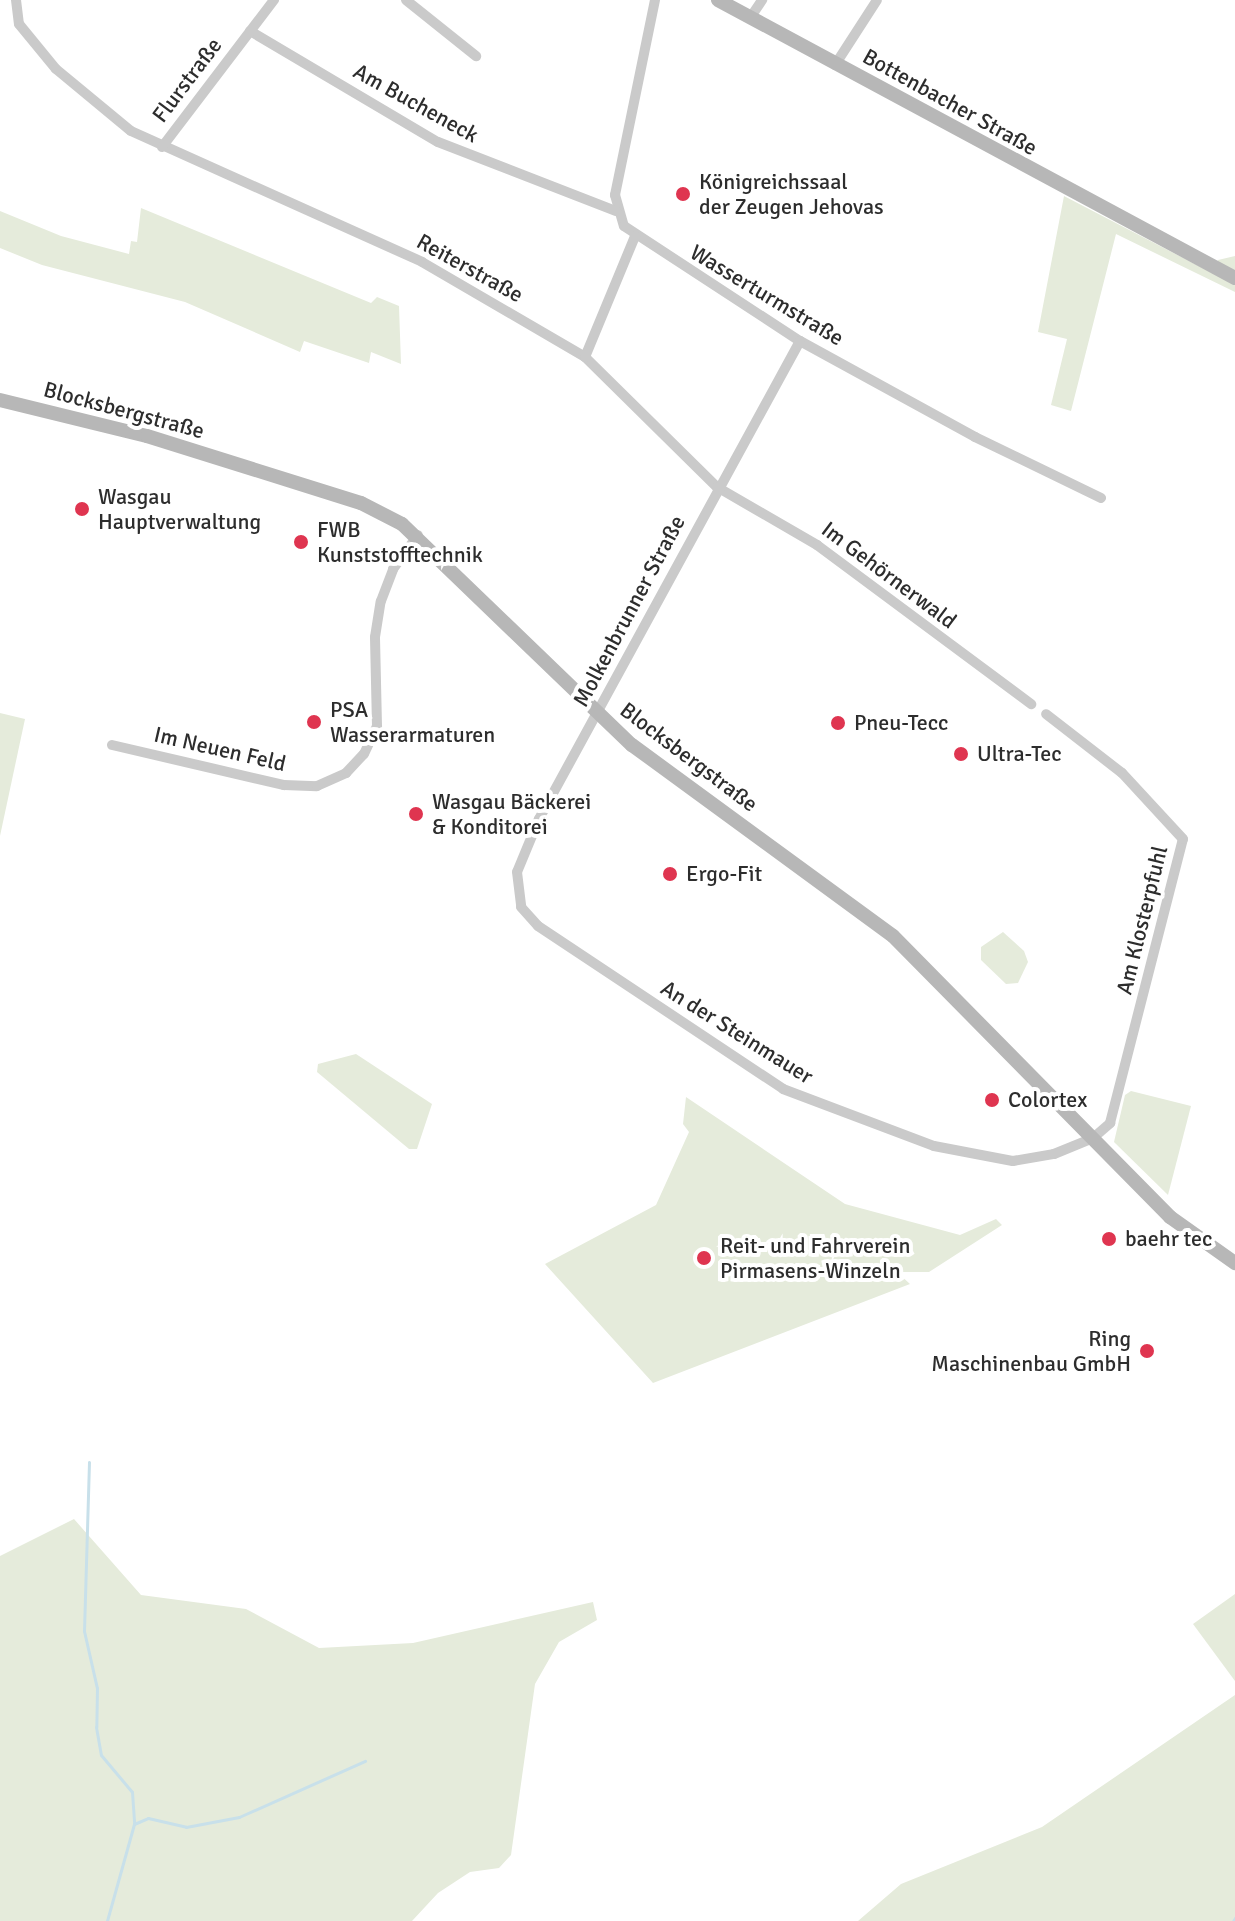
<!DOCTYPE html>
<html>
<head>
<meta charset="utf-8">
<style>
  body { margin:0 }
  #map { position:relative; width:1235px; height:1921px; overflow:hidden; background:#fff; font-family:Signika,sans-serif }
  div>[style] { position:absolute }
  [style*='--x'] { left:calc(var(--x)*1px); top:calc(var(--y)*1px); width:calc(var(--w)*1px); rotate:calc(var(--a)*1deg) }
  .green>* { inset:0; background:#e5ebdb }
  .stream>* { height:3px; margin:-1.5px; padding:0 1.5px; transform-origin:1.5px; border-radius:1.5px; background:#c8e0ea }
  .street>* { height:10px; margin:-5px; padding:0 5px; transform-origin:5px; border-radius:5px; background:#cacaca }
  .secondary>* { height:14px; margin:-7px; padding:0 7px; transform-origin:7px; border-radius:7px; background:#b7b7b7 }
  .dots>* { width:22px; height:22px; translate:-50% -50%; box-sizing:border-box; border:4px solid #fff; border-radius:50% }
  span { translate:-50% -50%; white-space:nowrap; text-align:center; line-height:1.15; -webkit-text-stroke:8px #fff; paint-order:stroke }
  .street-label { font-size:22px; color:#2d2d2d }
  .poi-label { font-size:22px; color:#2d2d2d }
  .left { translate:0 -50%; text-align:left }
  .right { translate:-100% -50%; text-align:right }
</style>
</head>
<body>
<div id="map">
  <div class="green">
    <div style="clip-path:polygon(1064px 196px,1212px 273px,1218px 260px,1235px 256px,1235px 292px,1116px 234px,1071px 411px,1051px 405px,1067px 339px,1038px 332px)"></div>
    <div style="clip-path:polygon(141px 208px,371px 303px,377px 297px,399px 306px,401px 364px,371px 352px,369px 363px,304px 341px,300px 352px,185px 302px,42px 265px,0 248px,0 211px,61px 236px,129px 254px,131px 241px,137px 242px)"></div>
    <div style="clip-path:polygon(0 713px,25px 719px,0 836px)"></div>
    <div style="clip-path:polygon(1003px 932px,1024px 951px,1028px 962px,1018px 983px,1006px 984px,981px 960px,981px 947px)"></div>
    <div style="clip-path:polygon(356px 1054px,432px 1104px,417px 1149px,409px 1149px,317px 1072px,318px 1064px)"></div>
    <div style="clip-path:polygon(1131px 1091px,1191px 1106px,1168px 1195px,1114px 1142px,1125px 1095px)"></div>
    <div style="clip-path:polygon(686px 1097px,845px 1204px,960px 1235px,996px 1219px,1002px 1225px,929px 1272px,897px 1272px,910px 1284px,653px 1383px,545px 1264px,656px 1205px,689px 1132px,683px 1124px)"></div>
    <div style="clip-path:polygon(74px 1519px,141px 1595px,246px 1609px,319px 1648px,413px 1643px,593px 1602px,597px 1620px,559px 1642px,535px 1684px,511px 1855px,499px 1868px,470px 1872px,438px 1893px,412px 1921px,0 1921px,0 1556px)"></div>
    <div style="clip-path:polygon(1235px 1594px,1235px 1681px,1193px 1624px)"></div>
    <div style="clip-path:polygon(1235px 1695px,1235px 1921px,858px 1921px,901px 1884px,1042px 1827px)"></div>
  </div>
  <div class="stream">
    <div style="--x:89;--y:1462;--w:169;--a:91.7"></div>
    <div style="--x:84;--y:1631;--w:58;--a:77.2"></div>
    <div style="--x:97;--y:1688;--w:39;--a:91"></div>
    <div style="--x:96;--y:1727;--w:28;--a:80"></div>
    <div style="--x:101;--y:1755;--w:48;--a:50"></div>
    <div style="--x:132;--y:1792;--w:32;--a:86"></div>
    <div style="--x:134;--y:1824;--w:101;--a:105.6"></div>
    <div style="--x:134;--y:1824;--w:15;--a:-23"></div>
    <div style="--x:148;--y:1818;--w:39;--a:13"></div>
    <div style="--x:186;--y:1827;--w:54;--a:-10.7"></div>
    <div style="--x:239;--y:1817;--w:138;--a:-24"></div>
    <div style="--x:1233;--y:1921;--w:4;--a:-56"></div>
  </div>
  <div class="street">
    <div style="--x:16;--y:0;--w:24;--a:83"></div>
    <div style="--x:19;--y:24;--w:58;--a:50.6"></div>
    <div style="--x:56;--y:69;--w:97;--a:39.6"></div>
    <div style="--x:131;--y:131;--w:319;--a:24.2"></div>
    <div style="--x:422;--y:262;--w:189;--a:30.2"></div>
    <div style="--x:585;--y:357;--w:185;--a:44.6"></div>
    <div style="--x:717;--y:487;--w:116;--a:30.1"></div>
    <div style="--x:817;--y:545;--w:267;--a:36.6"></div>
    <div style="--x:406;--y:0;--w:90;--a:38.7"></div>
    <div style="--x:655;--y:0;--w:199;--a:101.6"></div>
    <div style="--x:615;--y:195;--w:32;--a:74"></div>
    <div style="--x:624;--y:226;--w:210;--a:33.2"></div>
    <div style="--x:800;--y:341;--w:200;--a:28.7"></div>
    <div style="--x:975;--y:437;--w:140;--a:25.8"></div>
    <div style="--x:750;--y:18;--w:22;--a:-56"></div>
    <div style="--x:250;--y:31;--w:218;--a:30.6"></div>
    <div style="--x:438;--y:142;--w:191;--a:21.2"></div>
    <div style="--x:835;--y:65;--w:77;--a:-57.1"></div>
    <div style="--x:162;--y:147;--w:185;--a:-52.7"></div>
    <div style="--x:800;--y:341;--w:545;--a:118.64"></div>
    <div style="--x:539;--y:819;--w:57;--a:112.5"></div>
    <div style="--x:517;--y:872;--w:35;--a:83"></div>
    <div style="--x:521;--y:907;--w:25;--a:48"></div>
    <div style="--x:538;--y:926;--w:294;--a:33.6"></div>
    <div style="--x:783;--y:1089;--w:161;--a:20.7"></div>
    <div style="--x:934;--y:1146;--w:80;--a:10.8"></div>
    <div style="--x:1013;--y:1161;--w:42;--a:-9.7"></div>
    <div style="--x:1054;--y:1154;--w:42;--a:-22.3"></div>
    <div style="--x:1093;--y:1138;--w:23;--a:-41"></div>
    <div style="--x:1110;--y:1123;--w:293;--a:-75.6"></div>
    <div style="--x:1183;--y:839;--w:90;--a:-132.7"></div>
    <div style="--x:1122;--y:773;--w:96;--a:-142.2"></div>
    <div style="--x:585;--y:357;--w:131;--a:-67.5"></div>
    <div style="--x:112;--y:745;--w:177;--a:13.1"></div>
    <div style="--x:284;--y:785;--w:33;--a:2"></div>
    <div style="--x:317;--y:786;--w:32;--a:-24"></div>
    <div style="--x:346;--y:773;--w:26;--a:-47"></div>
    <div style="--x:364;--y:754;--w:31;--a:-65"></div>
    <div style="--x:377;--y:726;--w:89;--a:-91.3"></div>
    <div style="--x:375;--y:637;--w:36;--a:-81"></div>
    <div style="--x:381;--y:601;--w:34;--a:-69"></div>
    <div style="--x:393;--y:569;--w:42;--a:-53.7"></div>
  </div>
  <div class="secondary">
    <div style="--x:718;--y:0;--w:587;--a:28.27"></div>
    <div style="--x:0;--y:400;--w:151;--a:13.8"></div>
    <div style="--x:147;--y:436;--w:224;--a:17.4"></div>
    <div style="--x:361;--y:503;--w:46;--a:27.1"></div>
    <div style="--x:402;--y:524;--w:319;--a:43.9"></div>
    <div style="--x:632;--y:745;--w:323;--a:36.2"></div>
    <div style="--x:893;--y:936;--w:395;--a:45.4"></div>
    <div style="--x:1170;--y:1217;--w:80;--a:35.3"></div>
  </div>
  <div class="dots">
    <div style="left:683px;top:194px;background:#df3550"></div>
    <div style="left:82px;top:509px;background:#df3550"></div>
    <div style="left:301px;top:542px;background:#df3550"></div>
    <div style="left:314px;top:722px;background:#df3550"></div>
    <div style="left:838px;top:723px;background:#df3550"></div>
    <div style="left:961px;top:754px;background:#df3550"></div>
    <div style="left:416px;top:814px;background:#df3550"></div>
    <div style="left:670px;top:874px;background:#df3550"></div>
    <div style="left:992px;top:1100px;background:#df3550"></div>
    <div style="left:1109px;top:1239px;background:#df3550"></div>
    <div style="left:704px;top:1258px;background:#df3550"></div>
    <div style="left:1147px;top:1351px;background:#df3550"></div>
  </div>
  <div class="street-label">
    <span style="left:187px;top:80px;rotate:-53deg">Flurstraße</span>
    <span style="left:950px;top:102px;rotate:29deg">Bottenbacher Straße</span>
    <span style="left:416px;top:103px;rotate:29deg">Am Bucheneck</span>
    <span style="left:470px;top:268px;rotate:29deg">Reiterstraße</span>
    <span style="left:767px;top:295px;rotate:31deg">Wasserturmstraße</span>
    <span style="left:124px;top:410px;rotate:15deg">Blocksbergstraße</span>
    <span style="left:889px;top:575px;rotate:37deg">Im Gehörnerwald</span>
    <span style="left:629px;top:611px;rotate:-62deg">Molkenbrunner Straße</span>
    <span style="left:220px;top:749px;rotate:13deg">Im Neuen Feld</span>
    <span style="left:689px;top:757px;rotate:37deg">Blocksbergstraße</span>
    <span style="left:1142px;top:920px;rotate:-76deg">Am Klosterpfuhl</span>
    <span style="left:737px;top:1032px;rotate:32deg">An der Steinmauer</span>
  </div>
  <div class="poi-label">
    <span class="left" style="left:699px;top:194px">Königreichssaal<br>der Zeugen Jehovas</span>
    <span class="left" style="left:98px;top:509px">Wasgau<br>Hauptverwaltung</span>
    <span class="left" style="left:317px;top:542px">FWB<br>Kunststofftechnik</span>
    <span class="left" style="left:330px;top:722px">PSA<br>Wasserarmaturen</span>
    <span class="left" style="left:854px;top:723px">Pneu-Tecc</span>
    <span class="left" style="left:977px;top:754px">Ultra-Tec</span>
    <span class="left" style="left:432px;top:814px">Wasgau Bäckerei<br>&amp; Konditorei</span>
    <span class="left" style="left:686px;top:874px">Ergo-Fit</span>
    <span class="left" style="left:1008px;top:1100px">Colortex</span>
    <span class="left" style="left:1125px;top:1239px">baehr tec</span>
    <span class="left" style="left:720px;top:1258px">Reit- und Fahrverein<br>Pirmasens-Winzeln</span>
    <span class="right" style="left:1131px;top:1351px">Ring<br>Maschinenbau GmbH</span>
  </div>
</div>
</body>
</html>
